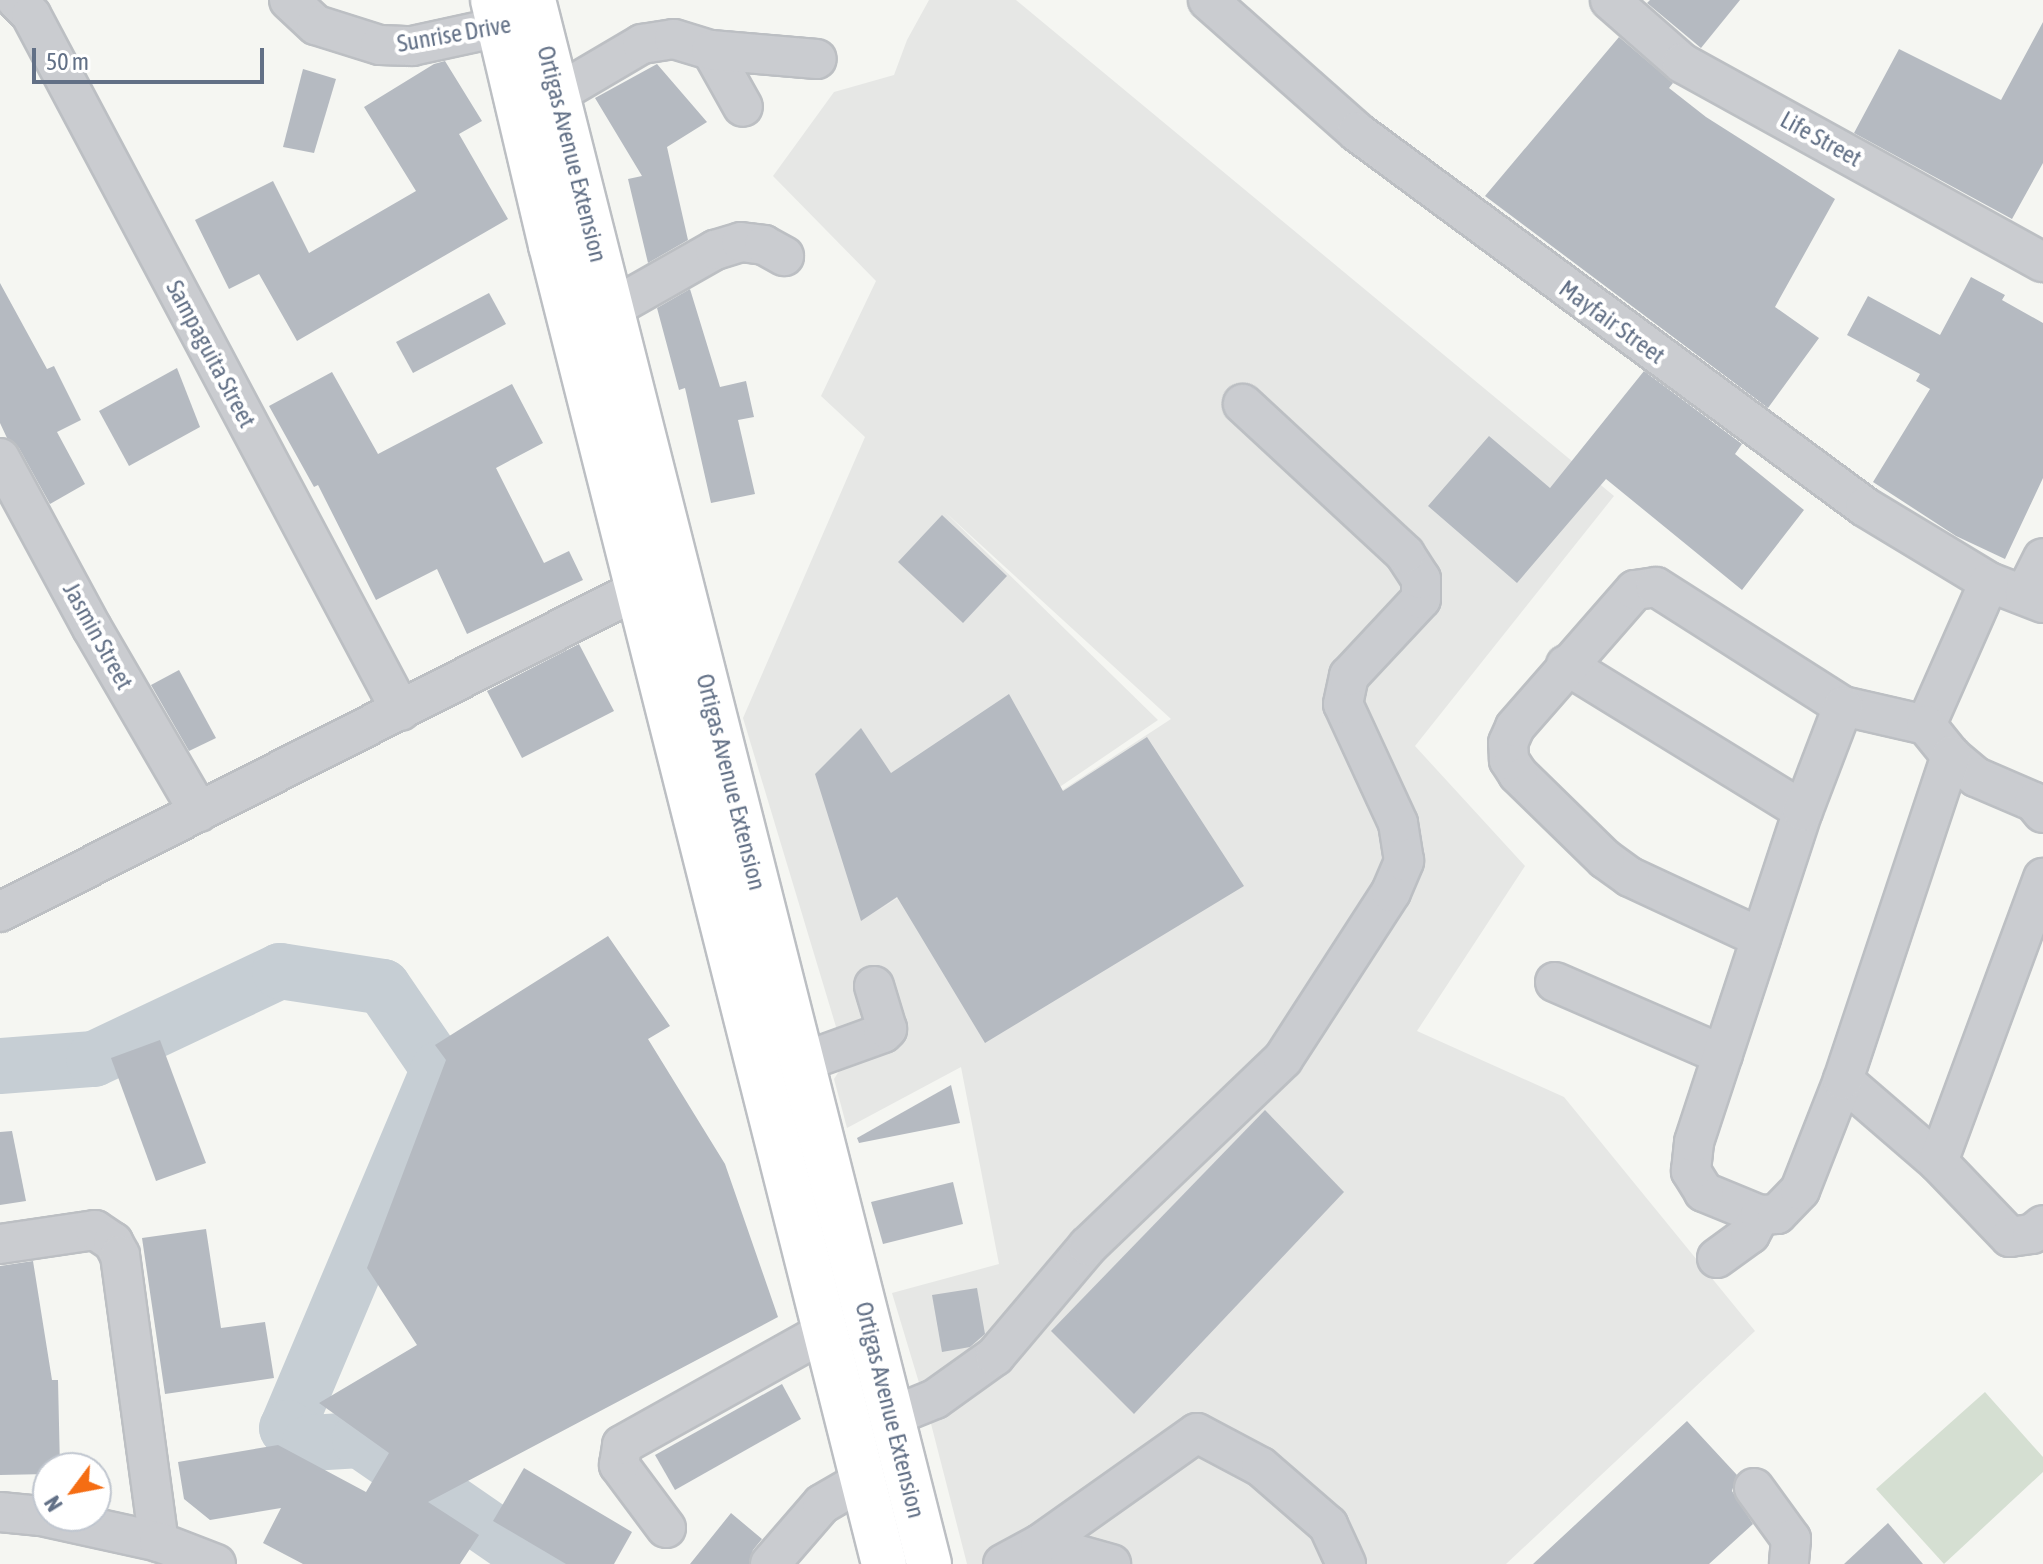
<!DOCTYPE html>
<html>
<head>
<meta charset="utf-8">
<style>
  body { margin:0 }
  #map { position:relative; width:2043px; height:1564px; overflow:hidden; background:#f5f6f2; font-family:"Asap Condensed",sans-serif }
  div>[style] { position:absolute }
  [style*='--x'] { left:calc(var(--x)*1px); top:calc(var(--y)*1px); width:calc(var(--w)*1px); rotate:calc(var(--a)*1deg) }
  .built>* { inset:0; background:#e6e7e5 }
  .green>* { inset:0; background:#d5dfd2 }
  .river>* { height:56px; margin:-28px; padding:0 28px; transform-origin:28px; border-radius:28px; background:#c6ced4 }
  .building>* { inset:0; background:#b5bac1 }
  .roads { filter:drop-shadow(2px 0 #bcbfc3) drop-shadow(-2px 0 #bcbfc3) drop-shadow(0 2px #bcbfc3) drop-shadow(0 -2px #bcbfc3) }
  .minor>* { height:38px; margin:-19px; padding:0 19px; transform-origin:19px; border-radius:19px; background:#caccd0 }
  .major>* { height:44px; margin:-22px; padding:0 22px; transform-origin:22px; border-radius:22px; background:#fff }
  span { translate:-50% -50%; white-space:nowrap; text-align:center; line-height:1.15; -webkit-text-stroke:8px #fff; paint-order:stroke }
  .street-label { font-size:24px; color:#627086 }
  .north { position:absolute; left:32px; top:1452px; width:80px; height:80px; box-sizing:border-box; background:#fff; border:2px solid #c0c6cf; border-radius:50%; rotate:238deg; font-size:22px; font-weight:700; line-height:32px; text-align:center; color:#627086 }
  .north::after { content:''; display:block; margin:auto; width:28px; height:36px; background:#f56d13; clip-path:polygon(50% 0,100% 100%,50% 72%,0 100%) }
  .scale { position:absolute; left:32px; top:48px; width:232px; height:36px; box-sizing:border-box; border:4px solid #627086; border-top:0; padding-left:10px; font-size:24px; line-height:28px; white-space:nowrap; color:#627086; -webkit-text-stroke:6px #fff; paint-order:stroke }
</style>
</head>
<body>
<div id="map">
  <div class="built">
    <div style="clip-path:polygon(evenodd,929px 0,1016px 0,1614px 496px,1415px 746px,1525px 866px,1417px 1031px,1564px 1097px,1755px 1331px,1506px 1564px,967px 1564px,929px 1416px,892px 1293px,999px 1264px,961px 1067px,847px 1128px,834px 1079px,846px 1060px,743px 718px,865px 437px,821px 396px,876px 281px,773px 176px,834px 92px,894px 75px,907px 40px,929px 0,945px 512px,1171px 719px,876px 912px,1158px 720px,945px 512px)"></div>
  </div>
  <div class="green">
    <div style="clip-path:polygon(1985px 1392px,2043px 1457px,2043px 1472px,1944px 1564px,1876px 1489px)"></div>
  </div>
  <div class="river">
    <div style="--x:0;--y:1066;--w:94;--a:-4.3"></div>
    <div style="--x:94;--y:1059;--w:206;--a:-25.3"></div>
    <div style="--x:280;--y:971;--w:104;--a:8.8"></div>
    <div style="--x:383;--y:987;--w:99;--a:55.7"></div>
    <div style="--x:439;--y:1069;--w:390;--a:112.9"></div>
    <div style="--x:287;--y:1428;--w:27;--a:33"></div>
    <div style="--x:310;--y:1443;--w:50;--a:-3.4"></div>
    <div style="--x:360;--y:1440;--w:219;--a:34.6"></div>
  </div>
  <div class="building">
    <div style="clip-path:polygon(1650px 0,1740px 0,1701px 48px,1647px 3px)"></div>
    <div style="clip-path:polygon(2043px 22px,2043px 163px,2012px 219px,1854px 133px,1899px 49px,2001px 100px)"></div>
    <div style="clip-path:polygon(1619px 37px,1673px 83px,1669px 88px,1706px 117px,1835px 199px,1775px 307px,1819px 338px,1768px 408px,1485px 196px)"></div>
    <div style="clip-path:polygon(445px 61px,482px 121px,459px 134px,508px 219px,297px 341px,259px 274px,229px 289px,195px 220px,273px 181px,309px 253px,416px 191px,364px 107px,434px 64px)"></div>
    <div style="clip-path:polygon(657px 64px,707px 122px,667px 147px,688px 240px,648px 263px,628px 179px,642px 176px,595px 98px)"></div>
    <div style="clip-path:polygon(303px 69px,336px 79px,314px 153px,283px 147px)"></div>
    <div style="clip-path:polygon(1971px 277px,2005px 295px,2002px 300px,2043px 323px,2043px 478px,2005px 559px,1956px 536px,1873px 482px,1930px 389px,1916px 381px,1920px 374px,1847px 335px,1868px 296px,1940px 335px)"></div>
    <div style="clip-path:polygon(0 283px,47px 369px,54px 366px,81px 420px,57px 432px,85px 484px,50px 504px,19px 448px,7px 438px,0 423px)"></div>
    <div style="clip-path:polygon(690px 289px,720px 387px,746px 381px,754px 417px,738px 420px,755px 494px,711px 503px,685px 388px,679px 390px,657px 308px)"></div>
    <div style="clip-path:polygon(489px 293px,506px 324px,413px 373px,396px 342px)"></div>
    <div style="clip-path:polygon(177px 368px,200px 427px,129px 466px,99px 411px)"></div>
    <div style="clip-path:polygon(1644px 371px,1742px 444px,1735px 454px,1804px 510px,1742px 590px,1606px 479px,1517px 583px,1428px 506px,1489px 436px,1550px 488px)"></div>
    <div style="clip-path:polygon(332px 372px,378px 454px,512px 384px,543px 443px,496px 468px,544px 563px,569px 551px,583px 580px,467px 634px,437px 569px,376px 600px,318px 485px,314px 487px,269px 406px)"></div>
    <div style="clip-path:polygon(942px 515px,1007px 576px,963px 623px,898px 562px)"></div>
    <div style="clip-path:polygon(579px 644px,614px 711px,522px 758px,487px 691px)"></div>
    <div style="clip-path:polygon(179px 670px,216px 738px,189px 751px,151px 685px)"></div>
    <div style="clip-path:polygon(1009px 694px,1063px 791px,1147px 737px,1244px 886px,985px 1043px,897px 897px,861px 921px,815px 774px,861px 728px,891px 773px)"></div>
    <div style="clip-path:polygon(608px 936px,670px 1026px,648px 1039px,725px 1164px,778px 1317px,428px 1502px,479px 1535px,460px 1564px,303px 1564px,263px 1543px,281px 1508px,210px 1520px,184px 1499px,178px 1462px,278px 1445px,366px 1492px,389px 1453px,319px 1403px,417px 1345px,367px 1268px,446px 1060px,435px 1045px)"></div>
    <div style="clip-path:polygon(160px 1040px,206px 1163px,156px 1181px,111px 1058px)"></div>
    <div style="clip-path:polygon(951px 1085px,960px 1123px,859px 1143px,857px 1138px)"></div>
    <div style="clip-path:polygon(1265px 1110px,1344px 1192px,1134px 1414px,1051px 1331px)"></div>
    <div style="clip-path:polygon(12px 1131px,26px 1201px,0 1205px,0 1132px)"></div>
    <div style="clip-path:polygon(953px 1182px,963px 1224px,883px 1244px,871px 1202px)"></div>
    <div style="clip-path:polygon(206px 1229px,221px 1328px,265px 1322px,274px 1378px,165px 1394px,142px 1238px)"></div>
    <div style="clip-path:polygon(33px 1261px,52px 1380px,58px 1380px,60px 1468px,48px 1468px,48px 1474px,0 1475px,0 1266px)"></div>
    <div style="clip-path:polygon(977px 1288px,985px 1334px,970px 1347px,942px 1352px,932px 1295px)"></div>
    <div style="clip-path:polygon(782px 1384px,801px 1419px,675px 1490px,655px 1455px)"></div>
    <div style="clip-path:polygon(1687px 1421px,1737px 1475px,1732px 1491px,1753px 1524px,1709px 1564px,1533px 1564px)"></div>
    <div style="clip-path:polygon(524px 1468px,632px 1532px,614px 1564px,566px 1564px,493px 1521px)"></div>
    <div style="clip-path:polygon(731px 1513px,762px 1539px,753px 1550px,749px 1564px,690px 1564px)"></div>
    <div style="clip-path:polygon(1888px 1523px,1923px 1564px,1844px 1564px)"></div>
  </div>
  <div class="roads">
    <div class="minor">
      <div style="--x:16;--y:0;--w:21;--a:45"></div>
      <div style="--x:31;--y:15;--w:788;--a:62"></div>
      <div style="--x:289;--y:0;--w:37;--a:43"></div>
      <div style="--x:316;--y:25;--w:67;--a:17.4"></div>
      <div style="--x:380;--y:45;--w:32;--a:2"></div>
      <div style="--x:412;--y:46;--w:118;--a:-12.3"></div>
      <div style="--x:1208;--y:0;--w:199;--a:41.5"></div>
      <div style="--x:1357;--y:132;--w:631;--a:36.43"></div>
      <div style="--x:1865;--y:507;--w:145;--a:31.2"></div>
      <div style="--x:1989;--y:582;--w:58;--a:21.3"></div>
      <div style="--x:1610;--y:0;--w:96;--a:41.2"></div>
      <div style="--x:1682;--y:63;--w:412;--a:28.9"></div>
      <div style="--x:711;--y:50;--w:65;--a:60.7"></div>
      <div style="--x:557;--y:94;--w:99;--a:-30.5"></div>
      <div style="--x:642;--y:44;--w:32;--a:-9"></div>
      <div style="--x:674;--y:39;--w:39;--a:17"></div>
      <div style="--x:711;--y:50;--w:106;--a:4.9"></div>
      <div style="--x:611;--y:309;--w:120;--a:-29.6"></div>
      <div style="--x:715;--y:250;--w:27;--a:-17"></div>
      <div style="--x:741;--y:242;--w:23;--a:7"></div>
      <div style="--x:764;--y:245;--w:23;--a:29"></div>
      <div style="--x:0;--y:458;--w:193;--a:61.6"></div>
      <div style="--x:92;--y:628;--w:213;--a:59.8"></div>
      <div style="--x:2025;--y:594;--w:40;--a:-63.4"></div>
      <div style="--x:1566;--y:665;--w:278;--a:31.6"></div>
      <div style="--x:1926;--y:725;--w:156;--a:-66.2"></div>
      <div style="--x:0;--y:912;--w:745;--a:-26.81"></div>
      <div style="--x:1761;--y:938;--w:145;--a:-155"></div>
      <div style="--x:1630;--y:877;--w:31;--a:-144"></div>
      <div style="--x:1605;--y:859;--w:122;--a:-135.7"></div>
      <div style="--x:1518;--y:774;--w:17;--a:-123"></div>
      <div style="--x:1509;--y:760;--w:17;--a:-93"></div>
      <div style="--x:1508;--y:743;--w:17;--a:-66"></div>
      <div style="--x:1515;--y:727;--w:182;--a:-48.8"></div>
      <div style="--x:1635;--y:590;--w:21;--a:-8"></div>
      <div style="--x:1656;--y:587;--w:222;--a:32.5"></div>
      <div style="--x:1843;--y:706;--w:85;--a:12.9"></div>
      <div style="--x:1926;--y:725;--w:40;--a:51"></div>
      <div style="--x:1951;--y:756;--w:33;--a:40"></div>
      <div style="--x:1976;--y:777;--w:63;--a:23.3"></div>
      <div style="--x:2034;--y:802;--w:14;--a:51"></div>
      <div style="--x:1555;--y:982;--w:183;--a:23.5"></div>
      <div style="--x:803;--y:1062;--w:85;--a:-19.9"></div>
      <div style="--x:883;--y:1033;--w:6;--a:-45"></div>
      <div style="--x:887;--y:1029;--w:45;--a:-106.8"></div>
      <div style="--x:1843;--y:1080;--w:125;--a:40.8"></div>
      <div style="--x:1938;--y:1162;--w:104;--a:46.2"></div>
      <div style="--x:2010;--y:1237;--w:22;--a:-8"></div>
      <div style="--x:2032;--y:1234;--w:14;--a:-39"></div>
      <div style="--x:1938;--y:1162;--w:303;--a:-69.7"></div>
      <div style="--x:1760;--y:1215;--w:61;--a:-157.7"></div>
      <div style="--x:1704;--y:1192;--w:25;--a:-122"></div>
      <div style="--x:1691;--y:1171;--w:29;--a:-84"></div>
      <div style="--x:1694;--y:1142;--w:348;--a:-71.8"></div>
      <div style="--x:1803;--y:811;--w:112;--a:-69.1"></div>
      <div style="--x:0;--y:1244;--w:96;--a:-8.4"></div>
      <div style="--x:95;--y:1230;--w:22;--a:34"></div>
      <div style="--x:113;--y:1242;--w:15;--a:62"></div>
      <div style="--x:120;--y:1255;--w:290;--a:82.3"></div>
      <div style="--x:1717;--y:1258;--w:41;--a:-36"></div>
      <div style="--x:1750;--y:1234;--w:21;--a:-62"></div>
      <div style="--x:1760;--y:1215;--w:17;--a:-3"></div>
      <div style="--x:1777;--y:1214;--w:33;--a:-46"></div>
      <div style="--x:1800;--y:1190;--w:118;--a:-68.6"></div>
      <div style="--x:1843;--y:1080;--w:342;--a:-71.6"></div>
      <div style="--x:866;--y:1427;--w:74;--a:-22.1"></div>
      <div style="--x:935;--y:1399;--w:74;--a:-35.6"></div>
      <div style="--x:995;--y:1356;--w:144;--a:-49.8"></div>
      <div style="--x:1088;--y:1246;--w:270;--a:-43.8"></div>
      <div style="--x:1283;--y:1059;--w:199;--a:-57.1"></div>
      <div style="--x:1391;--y:892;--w:34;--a:-67"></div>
      <div style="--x:1404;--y:861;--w:38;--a:-99"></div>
      <div style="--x:1398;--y:823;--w:131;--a:-114.8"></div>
      <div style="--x:1343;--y:704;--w:29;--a:-78"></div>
      <div style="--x:1349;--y:676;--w:105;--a:-46.9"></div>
      <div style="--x:1421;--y:599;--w:20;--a:-90"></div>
      <div style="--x:1421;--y:579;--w:30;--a:-123"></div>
      <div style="--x:1405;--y:554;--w:221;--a:-137.2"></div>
      <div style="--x:1754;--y:1488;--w:63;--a:54"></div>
      <div style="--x:1791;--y:1539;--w:25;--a:95"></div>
      <div style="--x:0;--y:1512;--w:41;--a:5.6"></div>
      <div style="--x:41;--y:1516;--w:121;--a:12.4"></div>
      <div style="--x:159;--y:1542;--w:61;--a:21.1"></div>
      <div style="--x:666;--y:1528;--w:79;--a:-126.7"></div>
      <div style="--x:619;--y:1465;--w:20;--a:-81"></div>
      <div style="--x:622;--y:1445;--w:231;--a:-29.2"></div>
      <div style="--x:1040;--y:1544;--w:74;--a:15.7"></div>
      <div style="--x:770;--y:1564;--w:79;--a:-49.1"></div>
      <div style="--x:822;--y:1504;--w:48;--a:-30.3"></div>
      <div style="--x:1003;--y:1564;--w:42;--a:-28.4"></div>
      <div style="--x:1040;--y:1544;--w:192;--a:-35.3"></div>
      <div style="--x:1197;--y:1433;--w:72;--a:28"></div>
      <div style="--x:1261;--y:1467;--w:89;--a:40.9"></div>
      <div style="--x:1328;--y:1525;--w:43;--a:65.2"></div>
    </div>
    <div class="major">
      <div style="--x:493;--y:0;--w:252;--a:76.7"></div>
      <div style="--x:551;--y:245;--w:1360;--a:75.83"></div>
      <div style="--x:533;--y:0;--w:1613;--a:75.79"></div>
    </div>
  </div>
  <div class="street-label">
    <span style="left:454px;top:34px;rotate:-10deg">Sunrise Drive</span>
    <span style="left:1821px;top:139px;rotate:29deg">Life Street</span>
    <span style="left:572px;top:154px;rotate:76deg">Ortigas Avenue Extension</span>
    <span style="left:1612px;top:322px;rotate:36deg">Mayfair Street</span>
    <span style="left:211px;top:354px;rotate:62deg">Sampaguita Street</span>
    <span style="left:98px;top:636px;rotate:61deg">Jasmin Street</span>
    <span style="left:731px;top:782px;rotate:76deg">Ortigas Avenue Extension</span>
    <span style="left:890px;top:1410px;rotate:76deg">Ortigas Avenue Extension</span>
  </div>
  <div class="north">N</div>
  <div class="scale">50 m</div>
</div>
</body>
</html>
